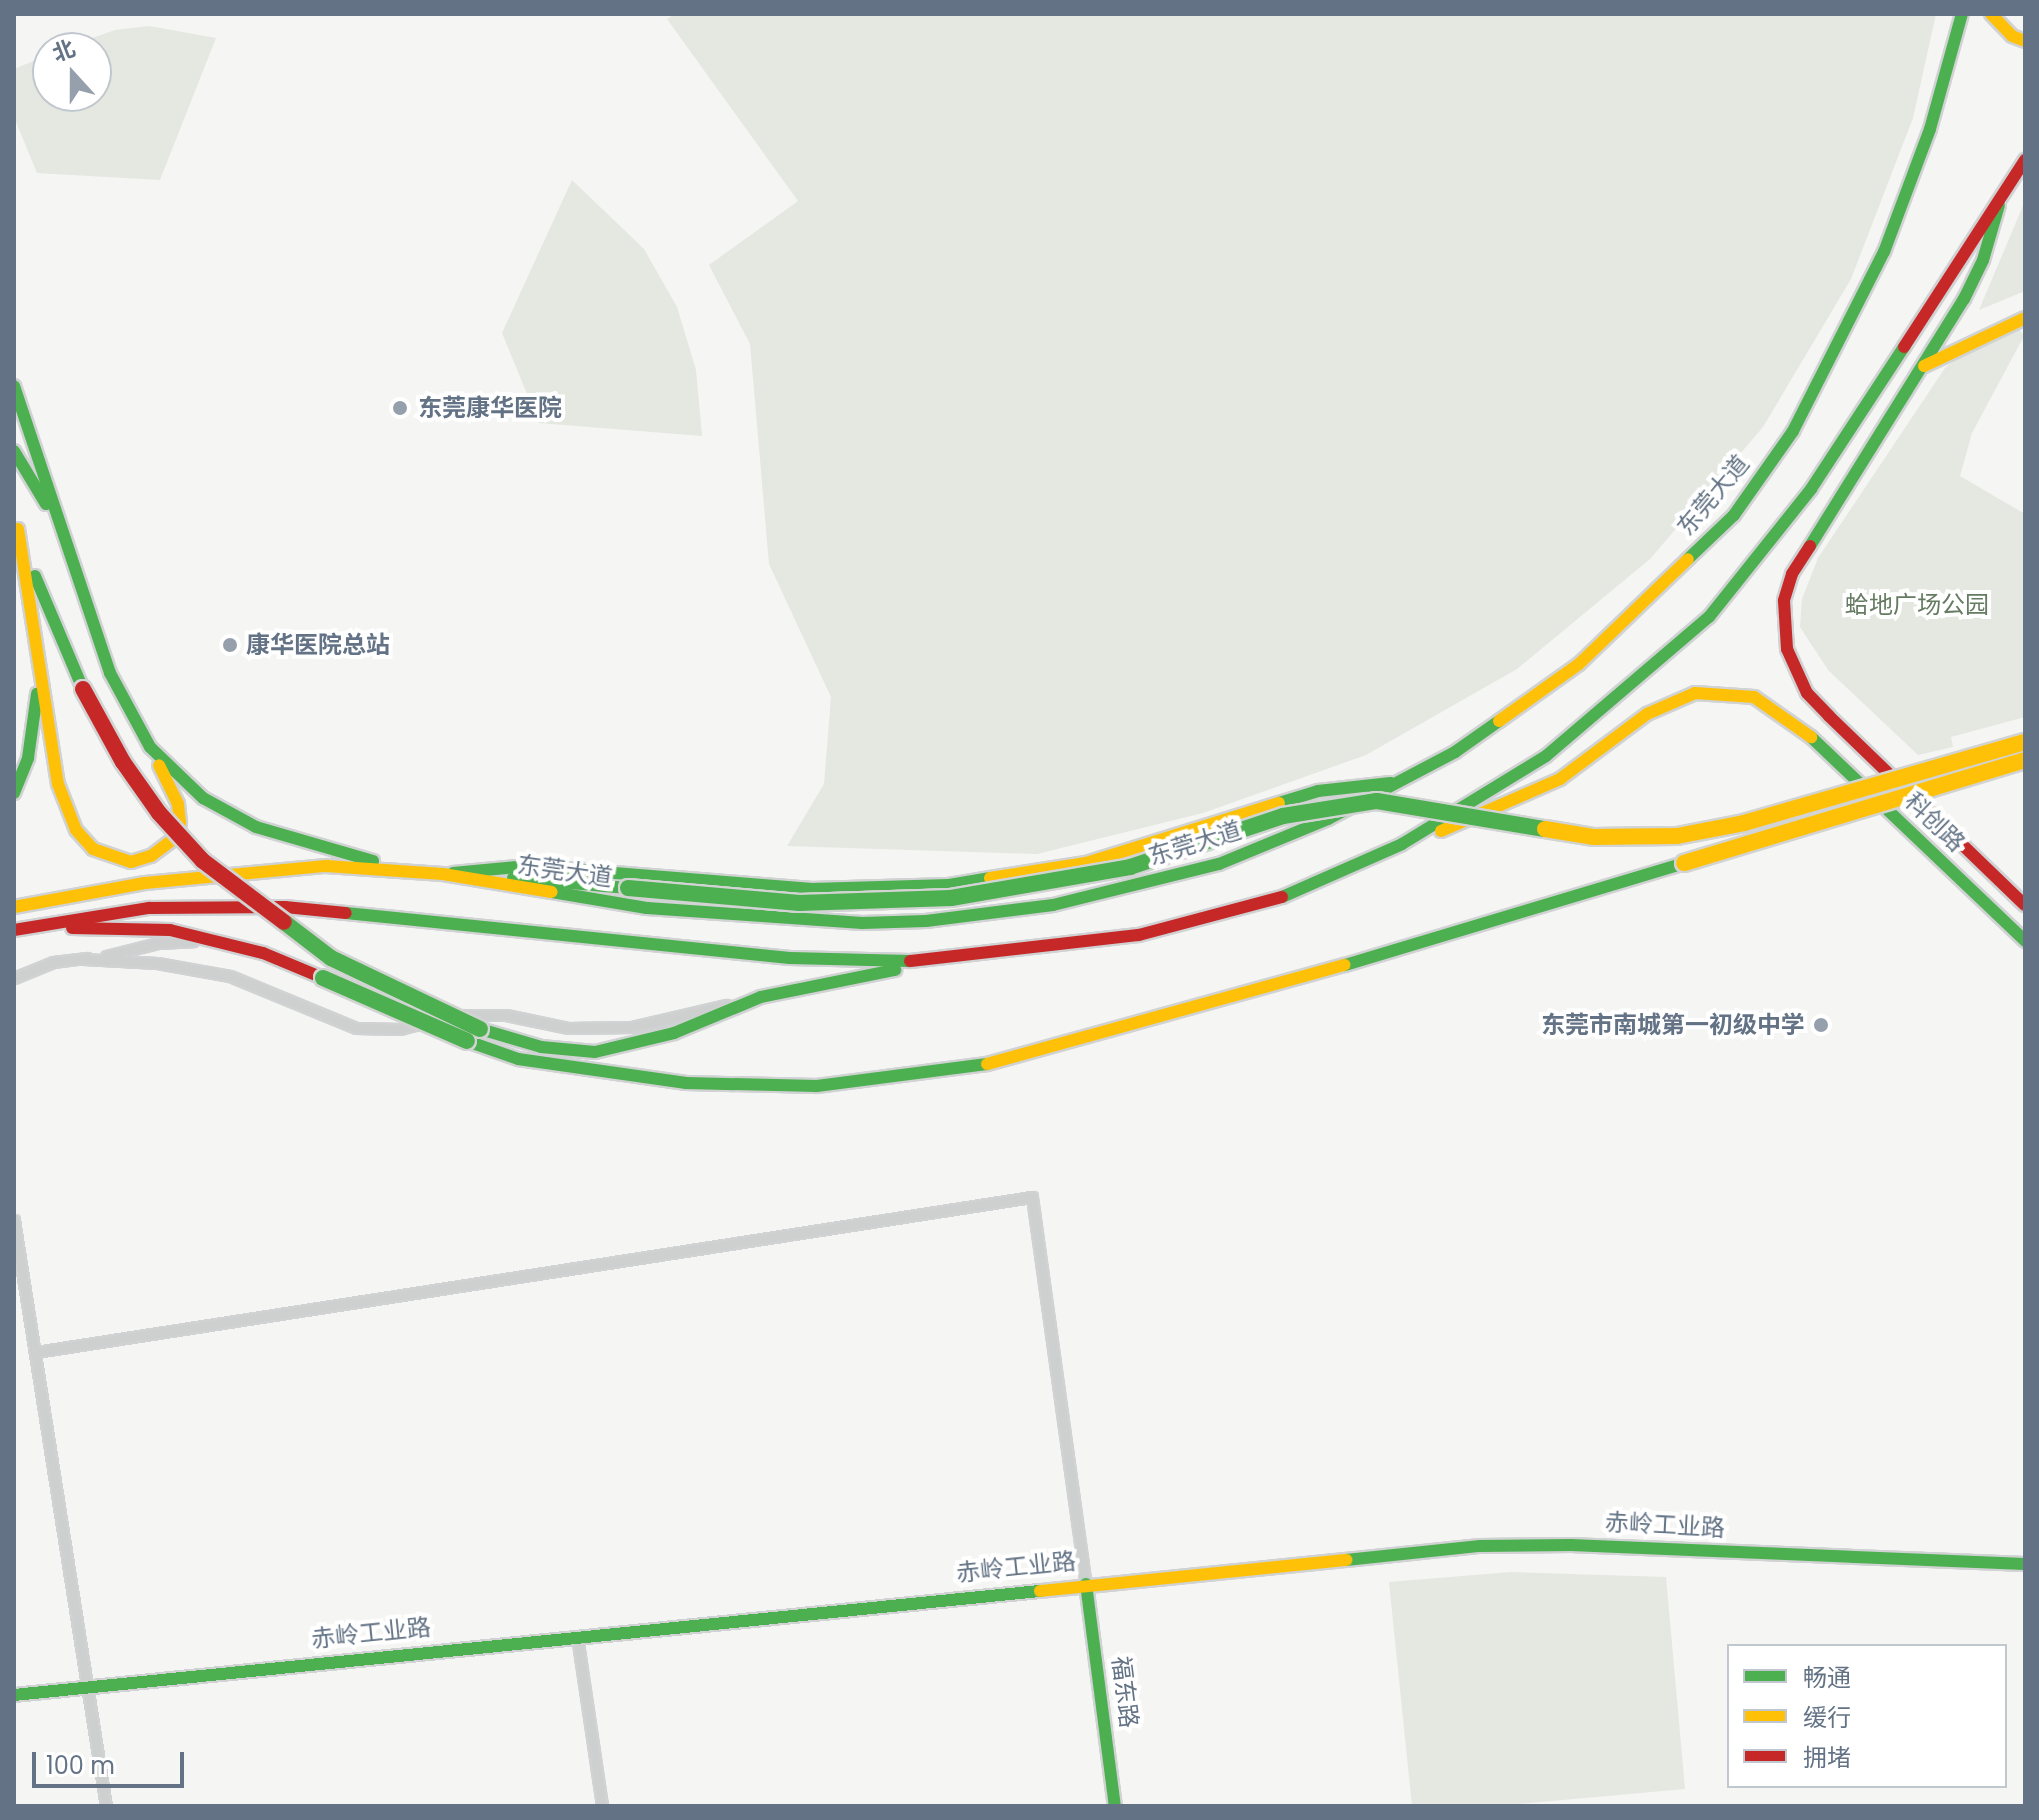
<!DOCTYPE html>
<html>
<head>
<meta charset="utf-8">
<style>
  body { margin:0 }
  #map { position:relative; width:2039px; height:1820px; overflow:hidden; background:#f5f5f3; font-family:Poppins,"Noto Sans SC",sans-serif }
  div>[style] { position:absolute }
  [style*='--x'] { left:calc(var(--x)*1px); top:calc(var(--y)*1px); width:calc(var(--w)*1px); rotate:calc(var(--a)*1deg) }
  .green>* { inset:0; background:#e4e8e1 }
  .roads { filter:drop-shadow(2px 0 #d0d2d3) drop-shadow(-2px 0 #d0d2d3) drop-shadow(0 2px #d0d2d3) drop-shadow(0 -2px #d0d2d3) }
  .street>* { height:9px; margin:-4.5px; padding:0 4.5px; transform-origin:4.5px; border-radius:4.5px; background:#ced0d0 }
  .fast>* { height:12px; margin:-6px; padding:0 6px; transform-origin:6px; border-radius:6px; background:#4caf50 }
  .slow>* { height:12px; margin:-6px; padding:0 6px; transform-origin:6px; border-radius:6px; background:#ffc107 }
  .jam>* { height:12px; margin:-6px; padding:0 6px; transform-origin:6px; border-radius:6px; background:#c62828 }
  .bridges { filter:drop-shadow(2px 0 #d2d3d3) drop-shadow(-2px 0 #d2d3d3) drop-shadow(0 2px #d2d3d3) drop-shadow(0 -2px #d2d3d3) }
  .fast-bridge>* { height:16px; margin:-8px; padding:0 8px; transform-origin:8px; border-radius:8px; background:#4caf50 }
  .slow-bridge>* { height:16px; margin:-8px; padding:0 8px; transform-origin:8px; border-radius:8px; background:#ffc107 }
  .jam-bridge>* { height:16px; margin:-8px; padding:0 8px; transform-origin:8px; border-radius:8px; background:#c62828 }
  .dots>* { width:22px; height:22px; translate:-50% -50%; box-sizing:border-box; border:4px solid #fff; border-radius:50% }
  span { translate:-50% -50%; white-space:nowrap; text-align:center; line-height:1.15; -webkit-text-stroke:8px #fff; paint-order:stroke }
  .poi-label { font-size:24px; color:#637385; font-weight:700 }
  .left { translate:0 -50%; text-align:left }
  .right { translate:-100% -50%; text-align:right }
  .street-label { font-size:24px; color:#637385 }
  .park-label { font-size:24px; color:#657c62 }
  .frame { position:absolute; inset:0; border:16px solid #637385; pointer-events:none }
  .legend { position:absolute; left:1727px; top:1644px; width:280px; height:144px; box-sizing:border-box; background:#fff; border:2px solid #c1c7ce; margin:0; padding:10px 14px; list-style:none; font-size:24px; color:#637385 }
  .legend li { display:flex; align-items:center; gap:16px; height:40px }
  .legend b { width:40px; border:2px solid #c1c7ce }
  .north { position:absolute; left:32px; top:32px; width:80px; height:80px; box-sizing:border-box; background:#fff; border:2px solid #c1c7ce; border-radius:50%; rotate:339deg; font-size:22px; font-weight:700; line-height:32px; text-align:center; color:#637385 }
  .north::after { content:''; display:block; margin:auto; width:28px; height:36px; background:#96a0ac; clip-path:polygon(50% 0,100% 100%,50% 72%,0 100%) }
  .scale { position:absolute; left:32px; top:1752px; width:152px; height:36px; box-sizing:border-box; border:4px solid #637385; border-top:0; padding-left:10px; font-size:24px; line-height:28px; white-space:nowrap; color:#637385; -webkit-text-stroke:6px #fff; paint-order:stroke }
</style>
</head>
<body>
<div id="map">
  <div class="green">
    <div style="clip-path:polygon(675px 14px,1936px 14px,1913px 118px,1851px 279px,1763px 427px,1650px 559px,1517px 669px,1366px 755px,1203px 813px,1037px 854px,787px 846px,824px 784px,831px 697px,769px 564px,750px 344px,709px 265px,798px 201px,667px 19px)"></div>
    <div style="clip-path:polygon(149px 26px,216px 38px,160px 180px,37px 173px,14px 117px,14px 69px,48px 55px,48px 96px,96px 96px,96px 48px,64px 48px,115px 30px)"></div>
    <div style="clip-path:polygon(572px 180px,644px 249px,677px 307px,696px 370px,702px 436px,539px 423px,502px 333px)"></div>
    <div style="clip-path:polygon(2025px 201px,2025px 291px,1979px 310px)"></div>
    <div style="clip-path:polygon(2017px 326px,2024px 336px,1972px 433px,1960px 476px,2025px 514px,2025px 717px,1951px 737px,1953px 747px,1918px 755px,1828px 670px,1800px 627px,1802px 599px,1818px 558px,1945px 368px,1982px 337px)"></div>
    <div style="clip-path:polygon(1511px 1572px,1666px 1577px,1685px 1789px,1496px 1806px,1412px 1806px,1389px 1582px)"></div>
  </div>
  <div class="roads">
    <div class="street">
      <div style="--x:106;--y:956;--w:54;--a:-14"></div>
      <div style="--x:158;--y:943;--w:35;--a:-3"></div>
      <div style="--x:83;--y:959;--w:74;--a:3.1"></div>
      <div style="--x:157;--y:963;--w:74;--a:10.1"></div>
      <div style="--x:230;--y:976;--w:136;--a:22.4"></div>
      <div style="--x:356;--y:1028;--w:44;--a:1.3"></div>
      <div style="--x:400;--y:1029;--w:24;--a:-15"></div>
      <div style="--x:14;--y:978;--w:42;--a:-22.3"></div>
      <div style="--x:53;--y:962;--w:34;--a:-7"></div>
      <div style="--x:457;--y:1015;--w:49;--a:0"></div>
      <div style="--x:506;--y:1015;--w:63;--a:11.8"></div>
      <div style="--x:568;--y:1028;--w:64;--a:-0.9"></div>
      <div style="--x:632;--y:1027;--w:97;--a:-13.2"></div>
      <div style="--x:14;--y:1220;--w:593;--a:81.08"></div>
      <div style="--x:36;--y:1352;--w:1008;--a:-8.85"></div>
      <div style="--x:1032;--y:1197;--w:391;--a:82.1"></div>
      <div style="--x:577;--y:1636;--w:172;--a:81.6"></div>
    </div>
    <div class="fast">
      <div style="--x:14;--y:386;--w:303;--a:71.5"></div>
      <div style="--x:110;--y:673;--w:84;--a:61.6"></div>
      <div style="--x:150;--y:747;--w:74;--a:43.9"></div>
      <div style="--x:203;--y:798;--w:60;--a:28.7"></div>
      <div style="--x:256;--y:827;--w:122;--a:16.2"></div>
      <div style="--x:14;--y:451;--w:62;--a:58.9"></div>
      <div style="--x:1810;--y:546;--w:291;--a:-58.1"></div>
      <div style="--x:1964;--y:299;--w:43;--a:-64"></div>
      <div style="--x:1983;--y:260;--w:57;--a:-73.8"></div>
      <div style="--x:1688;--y:559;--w:64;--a:-43.7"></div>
      <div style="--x:1734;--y:515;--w:103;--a:-54.9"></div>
      <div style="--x:1793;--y:431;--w:201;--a:-63.1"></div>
      <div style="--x:1884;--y:252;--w:131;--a:-69.5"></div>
      <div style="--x:1930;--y:129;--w:119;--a:-74.5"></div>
      <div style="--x:35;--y:576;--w:123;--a:67"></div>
      <div style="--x:1811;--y:737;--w:296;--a:43.6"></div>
      <div style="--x:14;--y:793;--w:38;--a:-68"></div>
      <div style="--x:28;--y:758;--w:65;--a:-82"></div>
      <div style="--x:1279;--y:803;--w:41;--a:-17.1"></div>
      <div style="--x:1318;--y:791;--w:73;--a:-6.3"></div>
      <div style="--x:453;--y:873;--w:75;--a:-5.3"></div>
      <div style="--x:528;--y:866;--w:285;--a:4.6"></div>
      <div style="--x:812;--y:889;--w:137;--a:-1.7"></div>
      <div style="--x:949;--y:885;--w:42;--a:-9.7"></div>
      <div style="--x:513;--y:878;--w:115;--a:5"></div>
      <div style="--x:552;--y:892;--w:96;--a:9.6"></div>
      <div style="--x:647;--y:908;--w:216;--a:4"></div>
      <div style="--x:862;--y:923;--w:64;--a:-1.8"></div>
      <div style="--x:926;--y:921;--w:128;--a:-7.2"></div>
      <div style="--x:1053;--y:905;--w:171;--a:-13.9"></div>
      <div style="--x:1219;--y:864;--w:118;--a:-22.4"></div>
      <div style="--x:1328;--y:819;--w:144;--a:-27.8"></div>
      <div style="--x:1455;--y:752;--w:54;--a:-35.2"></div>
      <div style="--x:1282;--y:897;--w:131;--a:-23.8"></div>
      <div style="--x:1402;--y:844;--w:169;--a:-31.4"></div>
      <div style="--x:1546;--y:756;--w:214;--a:-40.5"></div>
      <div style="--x:1709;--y:617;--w:164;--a:-51.4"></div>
      <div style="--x:1811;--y:489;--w:170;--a:-56.8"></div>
      <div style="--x:346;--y:913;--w:446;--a:5.8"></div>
      <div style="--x:790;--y:958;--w:120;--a:1.4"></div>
      <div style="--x:1345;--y:965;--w:354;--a:-16.7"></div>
      <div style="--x:480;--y:1029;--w:64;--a:16.4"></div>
      <div style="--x:541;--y:1047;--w:54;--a:5.3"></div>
      <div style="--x:595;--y:1052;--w:81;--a:-13.5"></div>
      <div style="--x:674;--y:1033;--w:94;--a:-22.5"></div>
      <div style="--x:761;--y:997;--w:137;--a:-11.4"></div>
      <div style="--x:467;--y:1041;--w:54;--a:19.4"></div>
      <div style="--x:518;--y:1059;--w:170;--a:8.1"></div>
      <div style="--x:686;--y:1083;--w:131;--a:1.3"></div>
      <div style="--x:817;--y:1086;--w:171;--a:-7.4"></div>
      <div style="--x:1346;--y:1560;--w:135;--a:-6"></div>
      <div style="--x:1480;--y:1546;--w:91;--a:-0.6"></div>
      <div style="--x:1571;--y:1545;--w:454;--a:2.4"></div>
      <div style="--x:1086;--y:1584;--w:224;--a:82.6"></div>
      <div style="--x:14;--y:1695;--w:1031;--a:-5.79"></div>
    </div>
    <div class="slow">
      <div style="--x:1991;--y:14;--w:30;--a:46"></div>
      <div style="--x:2012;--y:36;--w:14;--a:21"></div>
      <div style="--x:1924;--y:366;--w:112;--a:-25.4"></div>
      <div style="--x:18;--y:529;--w:258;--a:81.1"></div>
      <div style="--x:58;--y:784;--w:49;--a:68.6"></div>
      <div style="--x:76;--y:830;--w:25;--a:48"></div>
      <div style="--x:93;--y:849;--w:40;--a:18.9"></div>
      <div style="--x:131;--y:862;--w:21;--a:-17"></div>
      <div style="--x:151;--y:856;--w:26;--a:-37"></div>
      <div style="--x:172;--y:840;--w:19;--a:-65"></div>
      <div style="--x:180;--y:823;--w:19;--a:-96"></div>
      <div style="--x:178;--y:804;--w:43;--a:-116"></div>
      <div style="--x:1499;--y:721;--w:98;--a:-35.5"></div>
      <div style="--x:1579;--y:664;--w:151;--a:-43.9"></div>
      <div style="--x:1441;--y:831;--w:130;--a:-23.6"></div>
      <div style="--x:1560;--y:779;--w:109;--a:-36.8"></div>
      <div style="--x:1647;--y:714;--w:52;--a:-23.6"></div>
      <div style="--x:1695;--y:693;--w:59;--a:3.9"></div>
      <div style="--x:1754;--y:697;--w:70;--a:35.1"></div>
      <div style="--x:990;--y:878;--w:97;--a:-8.9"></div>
      <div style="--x:1086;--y:863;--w:202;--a:-17.3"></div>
      <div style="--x:14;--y:907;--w:133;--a:-10.4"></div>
      <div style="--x:145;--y:883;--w:182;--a:-5.4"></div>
      <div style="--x:326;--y:866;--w:117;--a:3.9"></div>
      <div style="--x:443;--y:874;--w:110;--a:9.4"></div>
      <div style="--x:987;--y:1064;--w:371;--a:-15.5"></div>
      <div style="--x:1040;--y:1591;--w:308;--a:-5.8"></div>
    </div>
    <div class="jam">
      <div style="--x:1904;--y:347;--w:223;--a:-57.1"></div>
      <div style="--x:1810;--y:546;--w:33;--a:123"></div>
      <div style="--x:1792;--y:574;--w:28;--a:107"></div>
      <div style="--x:1784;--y:601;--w:48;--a:86.4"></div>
      <div style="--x:1787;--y:649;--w:48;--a:65.6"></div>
      <div style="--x:1807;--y:693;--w:32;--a:46"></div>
      <div style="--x:1829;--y:716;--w:272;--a:44"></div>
      <div style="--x:72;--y:928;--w:98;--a:1.2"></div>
      <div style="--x:170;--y:930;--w:96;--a:13.9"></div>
      <div style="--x:263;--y:953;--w:65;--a:22.6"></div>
      <div style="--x:14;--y:930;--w:137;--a:-9.3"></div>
      <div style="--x:149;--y:908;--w:136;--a:-0.4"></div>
      <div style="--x:285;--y:907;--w:61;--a:5.6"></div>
      <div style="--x:910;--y:961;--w:230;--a:-6.5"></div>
      <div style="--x:1139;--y:935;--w:148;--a:-14.9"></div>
    </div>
  </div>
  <div class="bridges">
    <div class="fast-bridge">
      <div style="--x:628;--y:888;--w:172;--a:5"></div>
      <div style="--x:799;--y:903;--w:152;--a:-1.9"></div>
      <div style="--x:951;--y:898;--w:182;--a:-9.8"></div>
      <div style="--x:1130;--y:867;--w:161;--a:-18.4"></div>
      <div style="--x:1283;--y:816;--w:95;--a:-9.1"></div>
      <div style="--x:1377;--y:801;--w:170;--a:9.5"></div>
      <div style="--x:284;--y:922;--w:59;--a:37.5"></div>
      <div style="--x:331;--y:958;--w:165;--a:25.5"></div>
      <div style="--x:323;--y:978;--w:157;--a:23.6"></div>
    </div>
    <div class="slow-bridge">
      <div style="--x:1545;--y:829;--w:50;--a:9.3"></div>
      <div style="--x:1594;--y:837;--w:83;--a:-0.7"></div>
      <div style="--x:1677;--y:836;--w:68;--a:-11"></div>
      <div style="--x:1744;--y:823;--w:292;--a:-16.1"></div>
      <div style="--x:1684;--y:863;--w:356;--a:-16.8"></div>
    </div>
    <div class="jam-bridge">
      <div style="--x:83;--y:689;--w:83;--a:61.3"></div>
      <div style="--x:123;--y:762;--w:62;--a:54.8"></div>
      <div style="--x:159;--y:813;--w:65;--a:47.5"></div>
      <div style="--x:203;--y:861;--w:101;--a:37"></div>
    </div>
  </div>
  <div class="dots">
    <div style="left:400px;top:408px;background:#96a0ac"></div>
    <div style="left:230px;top:645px;background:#96a0ac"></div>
    <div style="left:1821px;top:1025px;background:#96a0ac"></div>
  </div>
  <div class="poi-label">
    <span class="left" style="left:418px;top:408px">东莞康华医院</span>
    <span class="left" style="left:246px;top:645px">康华医院总站</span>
    <span class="right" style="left:1805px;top:1025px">东莞市南城第一初级中学</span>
  </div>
  <div class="street-label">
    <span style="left:1713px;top:495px;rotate:-50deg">东莞大道</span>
    <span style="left:1935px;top:822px;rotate:44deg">科创路</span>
    <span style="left:1195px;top:843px;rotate:-17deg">东莞大道</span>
    <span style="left:565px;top:871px;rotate:8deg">东莞大道</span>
    <span style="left:1665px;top:1525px;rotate:3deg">赤岭工业路</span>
    <span style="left:1016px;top:1567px;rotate:-6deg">赤岭工业路</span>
    <span style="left:371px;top:1633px;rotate:-6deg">赤岭工业路</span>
    <span style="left:1125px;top:1692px;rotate:83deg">福东路</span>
  </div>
  <div class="park-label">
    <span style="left:1917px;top:605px">蛤地广场公园</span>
  </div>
  <div class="frame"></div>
  <ul class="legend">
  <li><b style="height:10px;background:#4caf50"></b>畅通</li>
  <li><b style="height:10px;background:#ffc107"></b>缓行</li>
  <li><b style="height:10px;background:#c62828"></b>拥堵</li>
  </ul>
  <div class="north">北</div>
  <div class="scale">100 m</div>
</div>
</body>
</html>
